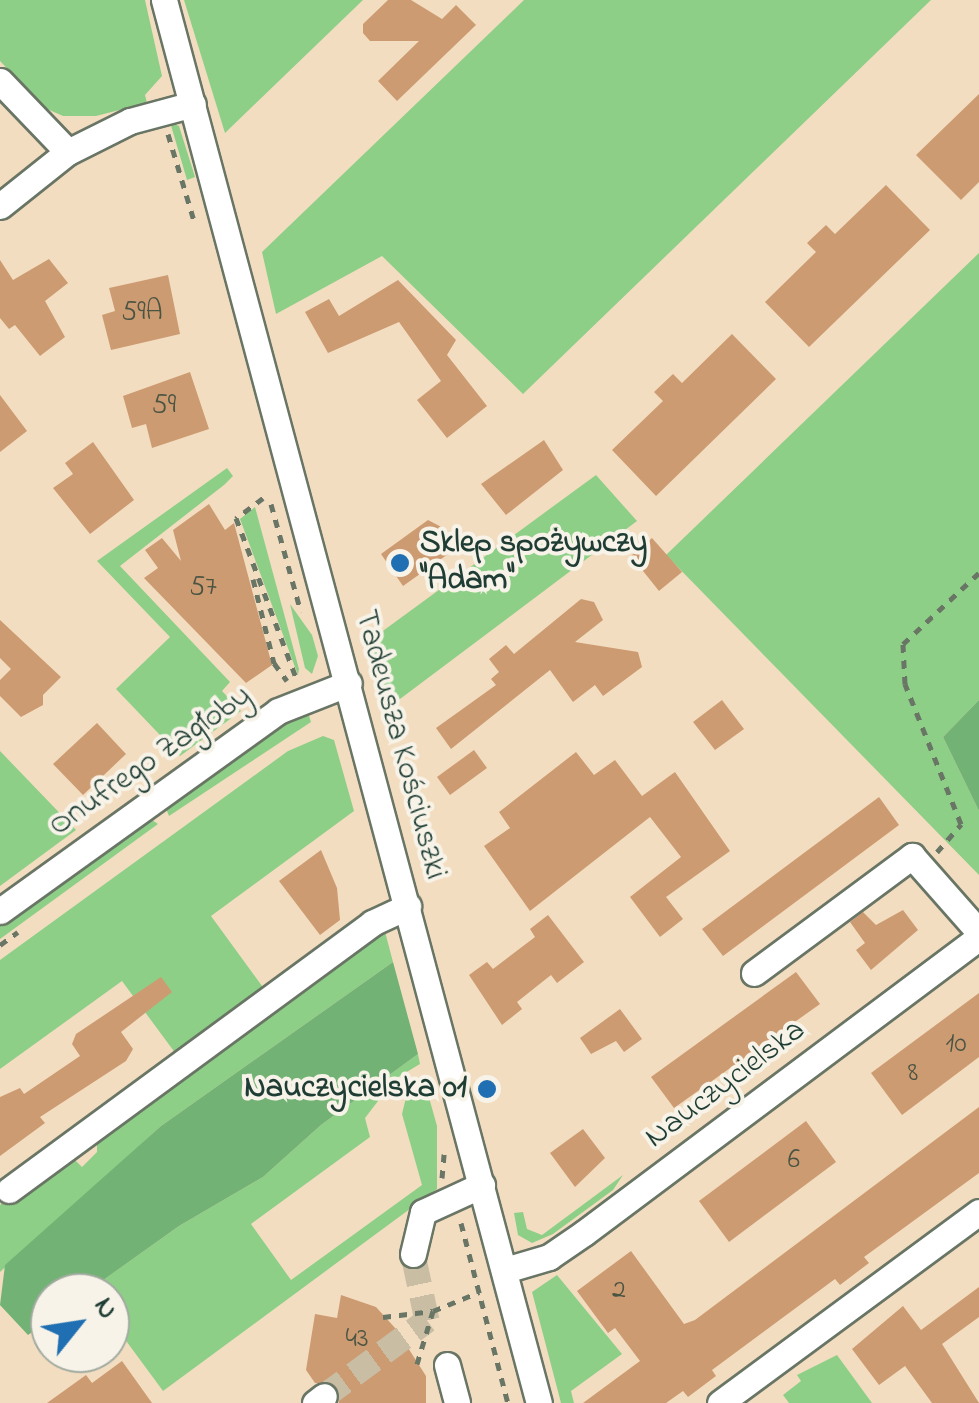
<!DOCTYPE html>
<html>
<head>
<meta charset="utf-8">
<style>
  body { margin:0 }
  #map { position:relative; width:979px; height:1403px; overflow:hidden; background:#f3ddc0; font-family:"Indie Flower",sans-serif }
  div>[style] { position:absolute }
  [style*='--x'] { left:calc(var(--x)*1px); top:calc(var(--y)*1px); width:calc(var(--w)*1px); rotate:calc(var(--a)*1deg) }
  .green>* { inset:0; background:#8ecf87 }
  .forest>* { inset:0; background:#72b274 }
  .building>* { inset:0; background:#cd9b71 }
  .minor-tunnel>* { height:25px; margin-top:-12.5px; transform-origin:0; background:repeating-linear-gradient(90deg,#c9bda4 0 25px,transparent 0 37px) }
  .path>* { height:5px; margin-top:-2.5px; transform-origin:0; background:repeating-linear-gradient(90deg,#697565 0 8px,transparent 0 16px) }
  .roads { filter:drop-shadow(2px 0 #697565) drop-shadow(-2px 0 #697565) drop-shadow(0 2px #697565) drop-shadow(0 -2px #697565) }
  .minor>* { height:25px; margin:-12.5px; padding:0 12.5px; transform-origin:12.5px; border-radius:12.5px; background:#fff }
  .dots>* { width:28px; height:28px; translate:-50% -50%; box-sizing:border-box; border:5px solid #f7f3e8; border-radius:50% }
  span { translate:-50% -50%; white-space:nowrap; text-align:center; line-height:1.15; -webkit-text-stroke:8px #f7f3e8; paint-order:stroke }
  .number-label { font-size:28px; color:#4a5443 }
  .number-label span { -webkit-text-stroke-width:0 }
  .poi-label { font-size:32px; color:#1f3d34; font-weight:700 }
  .left { translate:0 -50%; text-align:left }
  .right { translate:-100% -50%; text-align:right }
  .street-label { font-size:32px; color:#1f3d34 }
  .north { position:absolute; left:30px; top:1273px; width:100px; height:100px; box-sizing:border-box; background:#f7f3e8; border:2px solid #a1aaa0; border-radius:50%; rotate:60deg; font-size:28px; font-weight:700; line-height:40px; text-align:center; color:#1f3d34 }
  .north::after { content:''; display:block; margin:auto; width:35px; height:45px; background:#1f6fb2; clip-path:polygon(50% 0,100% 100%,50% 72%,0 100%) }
</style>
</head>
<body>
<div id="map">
  <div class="green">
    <div style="clip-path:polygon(0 0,145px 0,162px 76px,145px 95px,147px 103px,96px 116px,63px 116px,45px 108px,0 61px)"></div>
    <div style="clip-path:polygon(184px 0,363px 0,225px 133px)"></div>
    <div style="clip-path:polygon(524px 0,931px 0,523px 394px,382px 256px,276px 314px,262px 252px)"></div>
    <div style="clip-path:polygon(170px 122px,179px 126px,195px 177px,187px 180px)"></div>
    <div style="clip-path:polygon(979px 253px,979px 700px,943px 737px,979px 811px,979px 875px,666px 555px)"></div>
    <div style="clip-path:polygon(227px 468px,233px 476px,224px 485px,120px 566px,230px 682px,222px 691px,241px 711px,180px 756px,116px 689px,170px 637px,97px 561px)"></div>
    <div style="clip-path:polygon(596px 475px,637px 521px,384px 711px,365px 644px)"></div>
    <div style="clip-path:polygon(255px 507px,299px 669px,298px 675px,240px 519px)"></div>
    <div style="clip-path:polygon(290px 604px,312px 635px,318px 656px,312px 674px,305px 668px)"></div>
    <div style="clip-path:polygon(307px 709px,311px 722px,169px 816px,165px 806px)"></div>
    <div style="clip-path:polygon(323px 736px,334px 740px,354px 811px,211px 916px,265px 990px,176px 1054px,122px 981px,0 1069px,0 960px,288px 751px)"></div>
    <div style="clip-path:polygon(0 751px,76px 830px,0 886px)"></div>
    <div style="clip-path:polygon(149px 818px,158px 824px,0 939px,0 926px)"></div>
    <div style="clip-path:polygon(383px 924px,393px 962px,161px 1126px,0 1272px,0 1205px,68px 1153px,82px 1167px,97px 1152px,97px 1133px)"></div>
    <div style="clip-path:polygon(418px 1054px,420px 1064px,395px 1079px,365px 1118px,370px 1137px,251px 1224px,291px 1280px,422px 1185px,402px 1114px,410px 1081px,423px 1076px,437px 1126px,437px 1189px,163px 1391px,110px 1319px,110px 1293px,89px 1290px,179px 1226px,263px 1177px,321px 1125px)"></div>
    <div style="clip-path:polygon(623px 1175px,613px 1190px,553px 1234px,532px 1243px,518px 1235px,514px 1213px,523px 1212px,527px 1229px,542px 1235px)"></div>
    <div style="clip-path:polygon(557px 1275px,622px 1354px,571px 1391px,574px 1403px,561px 1403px,532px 1292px)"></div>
    <div style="clip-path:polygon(837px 1355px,872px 1403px,789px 1403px,783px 1395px,801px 1381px,797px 1375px)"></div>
  </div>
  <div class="forest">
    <div style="clip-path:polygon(979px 700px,979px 811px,943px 737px)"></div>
    <div style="clip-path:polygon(393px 962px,418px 1054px,321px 1125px,263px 1177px,179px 1226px,85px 1293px,50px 1293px,50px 1319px,28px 1335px,0 1305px,5px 1265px,161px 1126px)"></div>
  </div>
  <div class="building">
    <div style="clip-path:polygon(388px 0,411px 0,442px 19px,456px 5px,476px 25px,397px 101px,378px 81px,419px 41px,370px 41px,363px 33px,363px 24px)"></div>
    <div style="clip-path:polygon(979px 94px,979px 182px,961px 200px,916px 155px)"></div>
    <div style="clip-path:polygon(886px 185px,930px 230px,809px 347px,765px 302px,816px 252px,807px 243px,826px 225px,835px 234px)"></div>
    <div style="clip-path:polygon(49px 259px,68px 283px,45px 301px,65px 337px,40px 356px,15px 325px,9px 329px,0 318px,0 260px,13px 280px)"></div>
    <div style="clip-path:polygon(168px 275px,180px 334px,111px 350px,102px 315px,115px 311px,109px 288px)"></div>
    <div style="clip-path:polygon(398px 280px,456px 340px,447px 355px,487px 406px,447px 438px,417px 400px,441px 381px,399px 322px,328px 353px,305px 312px,329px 299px,339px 316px)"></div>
    <div style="clip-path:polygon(732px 334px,776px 379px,656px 496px,612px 450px,663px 401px,654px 392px,673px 374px,682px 383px)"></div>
    <div style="clip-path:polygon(190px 372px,209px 429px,152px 448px,146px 424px,132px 428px,123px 396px)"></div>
    <div style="clip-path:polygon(0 395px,27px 431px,0 452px)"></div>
    <div style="clip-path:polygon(544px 440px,563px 470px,506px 515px,481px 484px)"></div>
    <div style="clip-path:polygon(93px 442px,134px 500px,90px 534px,53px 488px,73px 474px,65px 463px)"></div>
    <div style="clip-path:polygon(209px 504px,225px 530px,234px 523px,272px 665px,246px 683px,144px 578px,158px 568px,145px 550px,162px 538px,181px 561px,173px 530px)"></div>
    <div style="clip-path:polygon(428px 520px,447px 530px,451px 552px,403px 586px,381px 554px)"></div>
    <div style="clip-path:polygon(652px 538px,682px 572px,659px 591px,631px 556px)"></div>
    <div style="clip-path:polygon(581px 599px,594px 602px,603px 620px,575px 642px,638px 652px,642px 667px,603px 696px,595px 685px,573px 702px,550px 670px,451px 749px,436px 728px,496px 685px,491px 679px,499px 672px,489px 659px,506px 645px,514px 654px)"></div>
    <div style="clip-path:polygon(0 620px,61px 677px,43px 695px,43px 705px,21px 717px,0 696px,0 680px,11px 669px,0 658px)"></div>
    <div style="clip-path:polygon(722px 700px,744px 729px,715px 750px,693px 722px)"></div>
    <div style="clip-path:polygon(97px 723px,126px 754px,83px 795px,53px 764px)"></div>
    <div style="clip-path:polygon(474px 750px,487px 768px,450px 795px,437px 777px)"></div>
    <div style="clip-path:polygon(576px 752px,594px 775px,615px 760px,642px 796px,675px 772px,730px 851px,666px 897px,683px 919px,660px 937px,630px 897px,681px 857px,650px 817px,530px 911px,484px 846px,510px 828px,499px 812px)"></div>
    <div style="clip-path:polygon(879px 797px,899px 825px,723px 956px,702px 929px)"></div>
    <div style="clip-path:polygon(321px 850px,337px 888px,340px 920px,320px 935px,279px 881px)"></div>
    <div style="clip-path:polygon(903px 910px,918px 930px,871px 970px,856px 950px,865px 943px,850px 922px,863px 912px,876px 925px)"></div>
    <div style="clip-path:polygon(548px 915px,584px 962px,557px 983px,551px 975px,517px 1002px,522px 1009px,502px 1025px,469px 975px,487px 962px,493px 969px,535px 937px,530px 929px)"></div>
    <div style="clip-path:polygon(796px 972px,820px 1004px,674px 1108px,651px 1077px)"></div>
    <div style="clip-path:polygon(161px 977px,172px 992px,121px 1032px,133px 1049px,126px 1061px,40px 1117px,45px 1123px,0 1156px,0 1097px,20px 1088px,24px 1094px,80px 1056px,72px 1044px,76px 1034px)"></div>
    <div style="clip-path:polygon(979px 993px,979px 1057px,902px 1115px,871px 1073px)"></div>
    <div style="clip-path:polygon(620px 1009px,642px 1039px,624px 1052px,616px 1041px,591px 1054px,580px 1038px)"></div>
    <div style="clip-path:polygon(979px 1107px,979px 1173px,864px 1257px,869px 1263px,840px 1285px,835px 1279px,712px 1370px,716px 1376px,688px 1397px,683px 1391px,666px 1403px,583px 1403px,640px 1361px,615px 1328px,608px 1333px,577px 1291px,631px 1251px,684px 1324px,695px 1320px)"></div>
    <div style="clip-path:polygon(806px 1121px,836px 1162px,729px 1242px,699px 1201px)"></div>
    <div style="clip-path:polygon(583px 1129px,605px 1158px,575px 1187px,550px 1153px)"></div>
    <div style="clip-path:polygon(979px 1287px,979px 1317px,942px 1344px,979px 1403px,932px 1403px,905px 1366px,879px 1385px,852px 1349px,903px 1306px,921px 1330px)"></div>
    <div style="clip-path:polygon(341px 1295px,376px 1307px,396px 1329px,426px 1376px,426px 1403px,339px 1403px,336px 1385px,315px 1383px,306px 1370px,315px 1314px,337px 1318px)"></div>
    <div style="clip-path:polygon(122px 1361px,152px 1403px,47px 1403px,86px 1375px,92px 1383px)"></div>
  </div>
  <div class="minor-tunnel">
    <div style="--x:324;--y:1396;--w:128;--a:-36.4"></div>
    <div style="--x:427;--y:1320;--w:67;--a:-102"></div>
  </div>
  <div class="path">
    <div style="--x:168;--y:134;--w:94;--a:73.3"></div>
    <div style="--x:263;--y:498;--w:34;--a:143"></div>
    <div style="--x:236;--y:518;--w:173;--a:69.4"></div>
    <div style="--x:271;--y:504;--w:112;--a:74.5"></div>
    <div style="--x:253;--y:579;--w:87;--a:76"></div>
    <div style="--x:274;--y:663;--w:22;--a:54"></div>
    <div style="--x:937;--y:852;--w:37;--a:-49"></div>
    <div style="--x:961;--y:824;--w:151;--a:-111.8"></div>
    <div style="--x:905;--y:684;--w:40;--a:-92.9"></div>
    <div style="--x:903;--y:644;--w:104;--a:-43.1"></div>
    <div style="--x:0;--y:945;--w:22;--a:-36"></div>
    <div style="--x:442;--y:1178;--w:24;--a:-85"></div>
    <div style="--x:461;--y:1223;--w:186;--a:75.4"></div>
    <div style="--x:383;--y:1317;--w:50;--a:-6.8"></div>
    <div style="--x:433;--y:1311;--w:50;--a:-22.4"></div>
    <div style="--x:417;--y:1364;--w:55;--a:-73.2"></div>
  </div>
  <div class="roads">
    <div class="minor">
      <div style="--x:164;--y:0;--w:1452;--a:75.04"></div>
      <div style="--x:0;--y:81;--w:98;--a:46.2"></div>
      <div style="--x:0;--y:206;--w:87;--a:-38.5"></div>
      <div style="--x:68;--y:152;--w:69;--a:-26.6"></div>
      <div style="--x:130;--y:121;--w:65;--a:-15.1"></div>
      <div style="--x:0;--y:911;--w:342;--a:-35.7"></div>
      <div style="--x:278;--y:711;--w:76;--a:-21.5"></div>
      <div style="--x:754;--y:973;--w:197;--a:-36.5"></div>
      <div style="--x:912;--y:856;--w:101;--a:48.6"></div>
      <div style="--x:9;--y:1190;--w:451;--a:-36.3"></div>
      <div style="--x:372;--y:923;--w:40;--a:-25"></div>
      <div style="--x:413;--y:1254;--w:43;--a:-76.6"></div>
      <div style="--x:423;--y:1212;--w:65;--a:-24.6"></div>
      <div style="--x:505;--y:1270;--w:46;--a:-16.5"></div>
      <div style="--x:549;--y:1257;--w:42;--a:-34.4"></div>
      <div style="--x:584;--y:1233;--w:494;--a:-36.8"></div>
      <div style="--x:447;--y:1365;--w:39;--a:75"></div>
      <div style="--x:315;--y:1403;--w:11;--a:-38"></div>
      <div style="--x:720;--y:1403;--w:322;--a:-36.4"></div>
    </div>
  </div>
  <div class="dots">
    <div style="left:400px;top:563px;background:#1f6fb2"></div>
    <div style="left:487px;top:1089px;background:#1f6fb2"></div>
  </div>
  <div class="number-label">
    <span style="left:142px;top:313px">59A</span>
    <span style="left:164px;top:406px">59</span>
    <span style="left:203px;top:588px">57</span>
    <span style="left:956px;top:1045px">10</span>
    <span style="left:913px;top:1074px">8</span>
    <span style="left:794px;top:1161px">6</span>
    <span style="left:619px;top:1291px">2</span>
    <span style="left:357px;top:1340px">43</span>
  </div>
  <div class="poi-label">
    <span class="left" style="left:420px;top:563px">Sklep spożywczy<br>"Adam"</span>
    <span class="right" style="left:467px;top:1089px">Nauczycielska 01</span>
  </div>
  <div class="street-label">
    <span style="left:399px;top:745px;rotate:75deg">Tadeusza Kościuszki</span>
    <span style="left:151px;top:762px;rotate:-35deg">Onufrego Zagłoby</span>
    <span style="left:726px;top:1085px;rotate:-37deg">Nauczycielska</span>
  </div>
  <div class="north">N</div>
</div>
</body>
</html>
